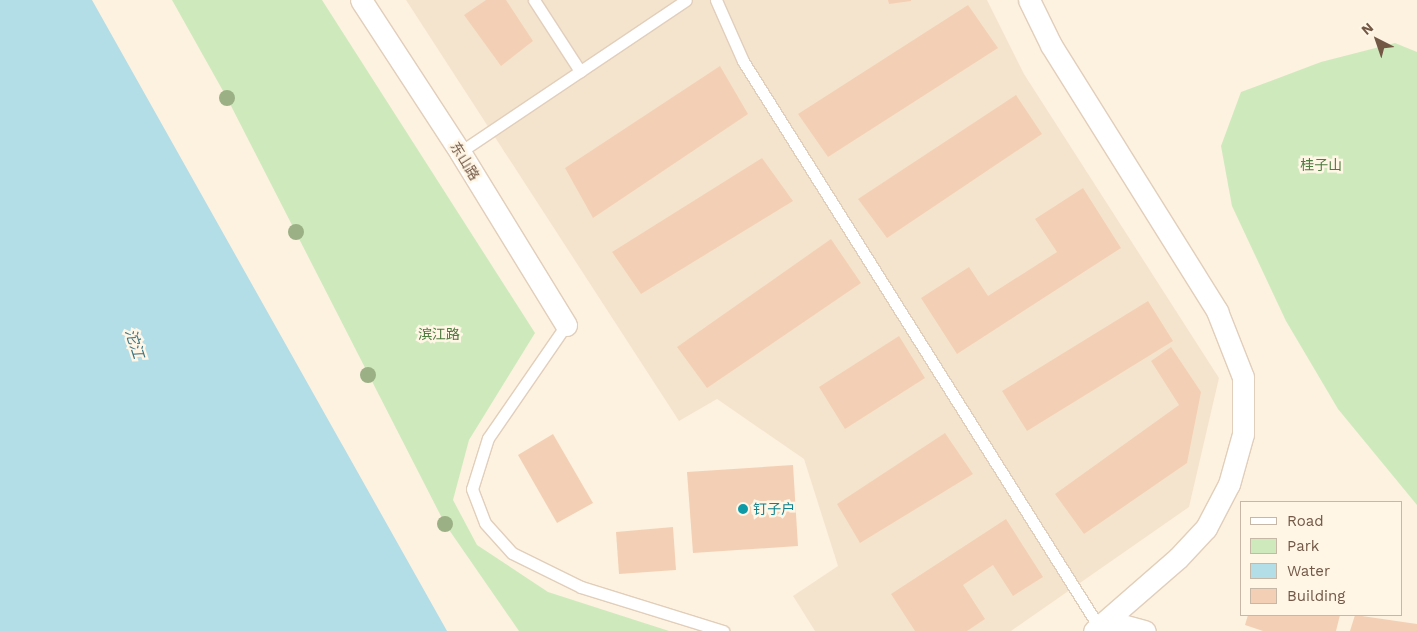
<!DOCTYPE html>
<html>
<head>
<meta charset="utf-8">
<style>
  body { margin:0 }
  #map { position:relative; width:1417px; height:631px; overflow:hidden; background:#fdf2df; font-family:"Work Sans","Noto Sans SC",sans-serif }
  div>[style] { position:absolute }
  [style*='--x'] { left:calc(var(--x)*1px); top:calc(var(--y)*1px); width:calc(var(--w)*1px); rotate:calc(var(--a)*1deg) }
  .residential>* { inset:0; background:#f5e4cd }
  .green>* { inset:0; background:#ceeabd }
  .water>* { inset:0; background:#b3dde7 }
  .building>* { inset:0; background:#f3d0b5 }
  .roads { filter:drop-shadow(1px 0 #e1cebb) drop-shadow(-1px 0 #e1cebb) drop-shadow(0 1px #e1cebb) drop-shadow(0 -1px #e1cebb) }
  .lane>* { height:11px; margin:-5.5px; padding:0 5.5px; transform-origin:5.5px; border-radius:5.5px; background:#fff }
  .street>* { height:21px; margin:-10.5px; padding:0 10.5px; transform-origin:10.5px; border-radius:10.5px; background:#fff }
  .trees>* { width:16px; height:16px; margin:-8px; border-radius:50%; background:#9cb086 }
  .dots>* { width:14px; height:14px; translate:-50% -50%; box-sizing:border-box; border:2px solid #fff6e6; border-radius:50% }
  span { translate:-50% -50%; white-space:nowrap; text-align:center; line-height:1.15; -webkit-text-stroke:5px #fff6e6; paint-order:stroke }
  .street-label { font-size:14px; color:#745846 }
  .park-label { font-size:14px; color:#4d7a3e }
  .culture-label { font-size:14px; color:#0d838f }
  .left { translate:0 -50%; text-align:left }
  .water-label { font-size:15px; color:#3c7381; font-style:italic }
  .legend { position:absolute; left:1240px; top:501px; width:162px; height:115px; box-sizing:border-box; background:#fff6e6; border:1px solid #c7b7a6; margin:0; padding:6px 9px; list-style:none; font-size:15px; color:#745846 }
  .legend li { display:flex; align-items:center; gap:10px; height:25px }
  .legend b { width:25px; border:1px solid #c7b7a6 }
  .north { position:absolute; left:1352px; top:15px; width:50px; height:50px; -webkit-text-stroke:4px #fff6e6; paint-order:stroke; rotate:319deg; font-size:14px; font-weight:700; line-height:20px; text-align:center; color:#745846 }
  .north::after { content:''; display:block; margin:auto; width:18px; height:22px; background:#745846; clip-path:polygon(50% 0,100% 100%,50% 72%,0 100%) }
</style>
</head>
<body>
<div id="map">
  <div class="residential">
    <div style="clip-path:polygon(406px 0,987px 0,1024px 74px,1219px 378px,1189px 507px,1011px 631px,815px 631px,793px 596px,838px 566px,804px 459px,717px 399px,679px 421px)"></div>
  </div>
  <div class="green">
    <div style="clip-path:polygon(172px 0,322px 0,535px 333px,469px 440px,453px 500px,477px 545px,548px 592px,669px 631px,519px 631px,445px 524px,227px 98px)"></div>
    <div style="clip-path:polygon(1395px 43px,1417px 52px,1417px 505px,1338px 409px,1286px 321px,1232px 206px,1221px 146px,1241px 92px,1321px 62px)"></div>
  </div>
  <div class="water">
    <div style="clip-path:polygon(0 0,92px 0,447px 631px,0 631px)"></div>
  </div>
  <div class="building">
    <div style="clip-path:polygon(486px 0,506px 0,533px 41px,501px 66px,464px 15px)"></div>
    <div style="clip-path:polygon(888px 0,911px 0,911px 1px,889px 4px)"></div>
    <div style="clip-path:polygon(968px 5px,998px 48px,828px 157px,798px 114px)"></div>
    <div style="clip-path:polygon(720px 66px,748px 114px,593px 218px,565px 168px)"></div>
    <div style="clip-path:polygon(1016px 95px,1042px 134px,887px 238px,858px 199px)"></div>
    <div style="clip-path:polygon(762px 158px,793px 201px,641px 294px,612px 252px)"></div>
    <div style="clip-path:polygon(1083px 188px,1121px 248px,957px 354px,921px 298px,969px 267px,988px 296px,1057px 252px,1035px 219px)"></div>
    <div style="clip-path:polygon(831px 239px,861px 283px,707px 388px,677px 347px)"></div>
    <div style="clip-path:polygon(1148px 301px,1173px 341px,1027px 431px,1002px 391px)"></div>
    <div style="clip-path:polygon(899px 336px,925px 378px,845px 429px,819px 387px)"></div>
    <div style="clip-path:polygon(1171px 347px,1201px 392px,1187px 463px,1084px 534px,1055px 494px,1179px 405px,1151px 361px)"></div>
    <div style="clip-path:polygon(945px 433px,973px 474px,860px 543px,837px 504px)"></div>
    <div style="clip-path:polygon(553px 434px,593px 503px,557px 523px,518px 455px)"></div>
    <div style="clip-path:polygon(793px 465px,798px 546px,693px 553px,687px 472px)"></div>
    <div style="clip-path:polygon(1006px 519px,1043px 577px,1013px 596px,993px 565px,963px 585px,985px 619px,967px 631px,915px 631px,891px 594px)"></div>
    <div style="clip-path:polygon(673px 527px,676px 570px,619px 574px,616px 532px)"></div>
    <div style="clip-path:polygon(1248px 615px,1340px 615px,1336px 631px,1263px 631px,1245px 625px)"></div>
    <div style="clip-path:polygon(1355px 615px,1417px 624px,1417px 631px,1350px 631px)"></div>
  </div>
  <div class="roads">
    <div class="lane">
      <div style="--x:534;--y:0;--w:85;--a:57.1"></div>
      <div style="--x:716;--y:0;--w:67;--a:66.1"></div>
      <div style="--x:743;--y:61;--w:669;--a:57.83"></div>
      <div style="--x:460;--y:152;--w:272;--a:-33.9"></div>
      <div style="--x:566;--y:325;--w:137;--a:124.6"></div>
      <div style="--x:488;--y:438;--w:53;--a:107.4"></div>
      <div style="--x:472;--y:489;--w:36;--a:69"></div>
      <div style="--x:485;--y:523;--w:40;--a:48"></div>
      <div style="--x:512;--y:553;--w:77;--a:26.2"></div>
      <div style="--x:581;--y:587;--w:149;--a:17.2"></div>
    </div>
    <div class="street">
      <div style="--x:361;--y:0;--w:181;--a:56.9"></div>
      <div style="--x:460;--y:152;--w:203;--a:58.5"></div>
      <div style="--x:1029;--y:0;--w:50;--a:63.9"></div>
      <div style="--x:1051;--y:45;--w:314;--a:58"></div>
      <div style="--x:1217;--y:311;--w:71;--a:68.5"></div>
      <div style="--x:1243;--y:377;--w:57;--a:90"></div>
      <div style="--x:1243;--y:434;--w:52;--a:105.6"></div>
      <div style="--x:1229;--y:484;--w:50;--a:117.6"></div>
      <div style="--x:1206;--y:528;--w:41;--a:133"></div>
      <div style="--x:1178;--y:558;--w:111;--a:139"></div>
      <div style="--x:1107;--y:621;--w:39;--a:15"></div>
    </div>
  </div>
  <div class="trees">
    <div style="left:227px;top:98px"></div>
    <div style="left:296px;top:232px"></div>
    <div style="left:368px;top:375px"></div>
    <div style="left:445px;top:524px"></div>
  </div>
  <div class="dots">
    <div style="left:743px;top:509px;background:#0f9aa8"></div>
  </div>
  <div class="street-label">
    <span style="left:465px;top:161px;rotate:58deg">东山路</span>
  </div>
  <div class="park-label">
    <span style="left:1321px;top:165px">桂子山</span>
    <span style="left:439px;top:334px">滨江路</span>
  </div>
  <div class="culture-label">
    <span class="left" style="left:753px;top:509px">钉子户</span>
  </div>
  <div class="water-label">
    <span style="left:134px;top:344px;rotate:72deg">沱江</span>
  </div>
  <ul class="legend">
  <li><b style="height:6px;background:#fff"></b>Road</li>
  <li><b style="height:14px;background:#ceeabd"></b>Park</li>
  <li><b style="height:14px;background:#b3dde7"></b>Water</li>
  <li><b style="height:14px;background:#f3d0b5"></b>Building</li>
  </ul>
  <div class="north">N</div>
</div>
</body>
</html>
